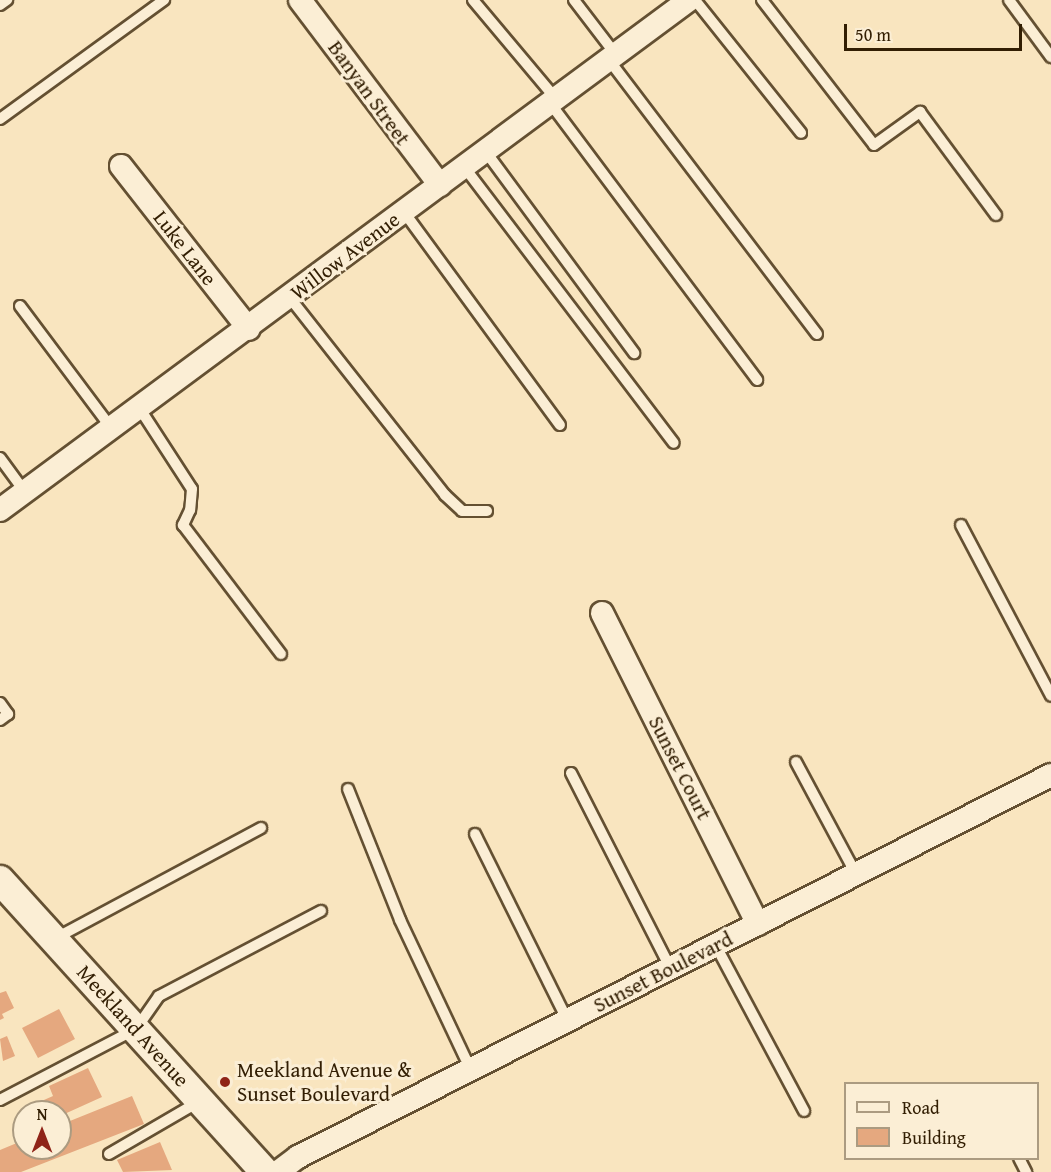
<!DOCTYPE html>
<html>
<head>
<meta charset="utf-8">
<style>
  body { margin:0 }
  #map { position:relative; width:1051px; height:1172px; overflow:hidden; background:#f9e5bf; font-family:"Gentium Book Plus",serif }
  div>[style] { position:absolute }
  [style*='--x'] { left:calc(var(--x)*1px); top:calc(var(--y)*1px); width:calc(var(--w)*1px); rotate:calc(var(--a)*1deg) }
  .building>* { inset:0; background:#e5a87f }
  .roads { filter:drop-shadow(2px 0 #645032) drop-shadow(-2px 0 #645032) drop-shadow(0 2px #645032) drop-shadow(0 -2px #645032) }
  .service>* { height:10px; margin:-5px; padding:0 5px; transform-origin:5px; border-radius:5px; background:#fbeed5 }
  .minor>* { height:22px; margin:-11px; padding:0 11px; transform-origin:11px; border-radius:11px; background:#fbeed5 }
  .tertiary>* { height:28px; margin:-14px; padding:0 14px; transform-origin:14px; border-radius:14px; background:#fbeed5 }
  .dots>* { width:16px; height:16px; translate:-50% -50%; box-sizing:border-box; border:3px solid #fbeed5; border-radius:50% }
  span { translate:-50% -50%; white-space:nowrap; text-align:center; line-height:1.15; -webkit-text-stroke:6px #fbeed5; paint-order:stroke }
  .street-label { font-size:21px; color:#321e03 }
  .poi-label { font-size:21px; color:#321e03 }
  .left { translate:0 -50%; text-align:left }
  .legend { position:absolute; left:844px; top:1082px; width:195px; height:78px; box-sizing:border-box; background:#fbeed5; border:2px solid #ab9b81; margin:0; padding:8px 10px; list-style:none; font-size:18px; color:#321e03 }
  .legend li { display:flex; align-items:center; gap:12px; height:30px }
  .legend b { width:30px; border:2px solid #ab9b81 }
  .north { position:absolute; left:12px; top:1100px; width:60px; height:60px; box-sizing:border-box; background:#fbeed5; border:2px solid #ab9b81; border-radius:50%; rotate:0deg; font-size:16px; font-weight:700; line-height:24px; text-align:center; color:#321e03 }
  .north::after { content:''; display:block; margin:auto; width:21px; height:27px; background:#8f2418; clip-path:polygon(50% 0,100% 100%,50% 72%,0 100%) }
  .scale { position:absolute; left:844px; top:24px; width:178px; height:27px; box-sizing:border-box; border:3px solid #321e03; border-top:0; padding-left:8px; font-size:18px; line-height:21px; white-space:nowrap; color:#321e03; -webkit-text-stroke:4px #fbeed5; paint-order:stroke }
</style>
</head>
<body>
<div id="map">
  <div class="building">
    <div style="clip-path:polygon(6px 991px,14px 1008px,2px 1014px,4px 1018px,0 1020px,0 993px)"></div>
    <div style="clip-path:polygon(59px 1009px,75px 1039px,38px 1058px,22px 1028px)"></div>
    <div style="clip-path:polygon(7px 1036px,15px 1056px,3px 1061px,0 1039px)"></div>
    <div style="clip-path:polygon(88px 1068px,102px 1097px,60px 1116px,60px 1112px,24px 1112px,24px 1122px,19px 1111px,53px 1096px,49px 1086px)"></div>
    <div style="clip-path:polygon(132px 1096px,144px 1124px,21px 1172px,0 1172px,0 1150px,24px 1140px,24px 1148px,60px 1148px,60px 1125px)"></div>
    <div style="clip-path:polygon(160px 1142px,172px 1170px,123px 1172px,117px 1160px)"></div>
  </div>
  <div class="roads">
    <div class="service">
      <div style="--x:473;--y:0;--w:129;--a:50"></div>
      <div style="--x:574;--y:0;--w:69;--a:52.6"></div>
      <div style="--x:695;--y:0;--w:170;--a:51.4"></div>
      <div style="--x:762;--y:0;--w:183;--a:52.3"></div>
      <div style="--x:874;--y:145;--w:57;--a:-35.7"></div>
      <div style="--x:920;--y:112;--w:128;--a:53.6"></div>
      <div style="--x:1009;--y:0;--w:71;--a:53.6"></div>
      <div style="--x:0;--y:5;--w:9;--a:-36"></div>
      <div style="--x:609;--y:60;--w:344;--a:52.8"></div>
      <div style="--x:550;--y:103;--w:346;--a:53.2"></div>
      <div style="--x:0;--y:119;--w:203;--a:-36"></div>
      <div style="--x:486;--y:152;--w:250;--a:53.6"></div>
      <div style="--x:465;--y:168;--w:345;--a:52.8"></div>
      <div style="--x:404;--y:212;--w:264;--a:53.8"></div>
      <div style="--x:290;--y:298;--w:251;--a:51.8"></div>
      <div style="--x:445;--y:495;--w:23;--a:43"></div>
      <div style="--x:462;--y:511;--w:25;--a:0"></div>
      <div style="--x:20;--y:306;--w:154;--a:53.2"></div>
      <div style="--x:140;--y:409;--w:95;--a:57"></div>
      <div style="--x:192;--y:489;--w:21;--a:95"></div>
      <div style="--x:190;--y:510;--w:17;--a:115"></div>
      <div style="--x:183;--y:525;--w:162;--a:52.8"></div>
      <div style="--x:0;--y:458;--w:42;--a:53.7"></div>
      <div style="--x:961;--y:525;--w:193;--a:62.2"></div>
      <div style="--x:0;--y:703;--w:14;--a:54"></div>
      <div style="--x:8;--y:714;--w:10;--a:143"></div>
      <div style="--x:796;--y:762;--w:127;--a:61.8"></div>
      <div style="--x:571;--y:773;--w:220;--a:63"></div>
      <div style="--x:348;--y:789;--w:141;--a:68.3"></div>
      <div style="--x:400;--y:920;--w:166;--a:64.7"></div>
      <div style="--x:475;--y:834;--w:209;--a:63.6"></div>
      <div style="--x:54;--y:939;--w:235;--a:-28.2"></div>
      <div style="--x:716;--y:946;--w:187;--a:61.9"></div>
      <div style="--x:0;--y:1100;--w:153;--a:-27.6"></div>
      <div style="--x:136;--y:1029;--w:40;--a:-55.1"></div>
      <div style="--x:159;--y:996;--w:183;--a:-27.7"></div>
      <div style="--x:109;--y:1154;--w:105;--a:-30.2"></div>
      <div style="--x:1019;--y:1158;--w:16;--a:63"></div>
    </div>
    <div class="minor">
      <div style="--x:300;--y:0;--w:232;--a:52.9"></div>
      <div style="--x:121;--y:166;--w:207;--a:51.9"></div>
      <div style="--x:0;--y:510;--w:857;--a:-36.51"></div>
      <div style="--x:602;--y:613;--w:348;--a:63.4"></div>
      <div style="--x:278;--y:1172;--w:25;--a:-37"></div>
      <div style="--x:298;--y:1157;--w:844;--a:-26.9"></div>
    </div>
    <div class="tertiary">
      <div style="--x:0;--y:880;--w:394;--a:47.8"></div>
    </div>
  </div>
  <div class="dots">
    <div style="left:225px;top:1082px;background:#8f2418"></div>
  </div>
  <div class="street-label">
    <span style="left:369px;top:93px;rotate:54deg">Banyan Street</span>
    <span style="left:185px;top:248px;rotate:52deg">Luke Lane</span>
    <span style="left:345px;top:256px;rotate:-37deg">Willow Avenue</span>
    <span style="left:680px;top:768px;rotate:63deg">Sunset Court</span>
    <span style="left:663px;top:972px;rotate:-27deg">Sunset Boulevard</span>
    <span style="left:133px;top:1026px;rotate:48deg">Meekland Avenue</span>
  </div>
  <div class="poi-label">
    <span class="left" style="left:237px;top:1082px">Meekland Avenue &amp;<br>Sunset Boulevard</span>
  </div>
  <ul class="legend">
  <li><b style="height:8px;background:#fbeed5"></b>Road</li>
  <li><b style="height:16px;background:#e5a87f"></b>Building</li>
  </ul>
  <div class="north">N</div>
  <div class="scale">50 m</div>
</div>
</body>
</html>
